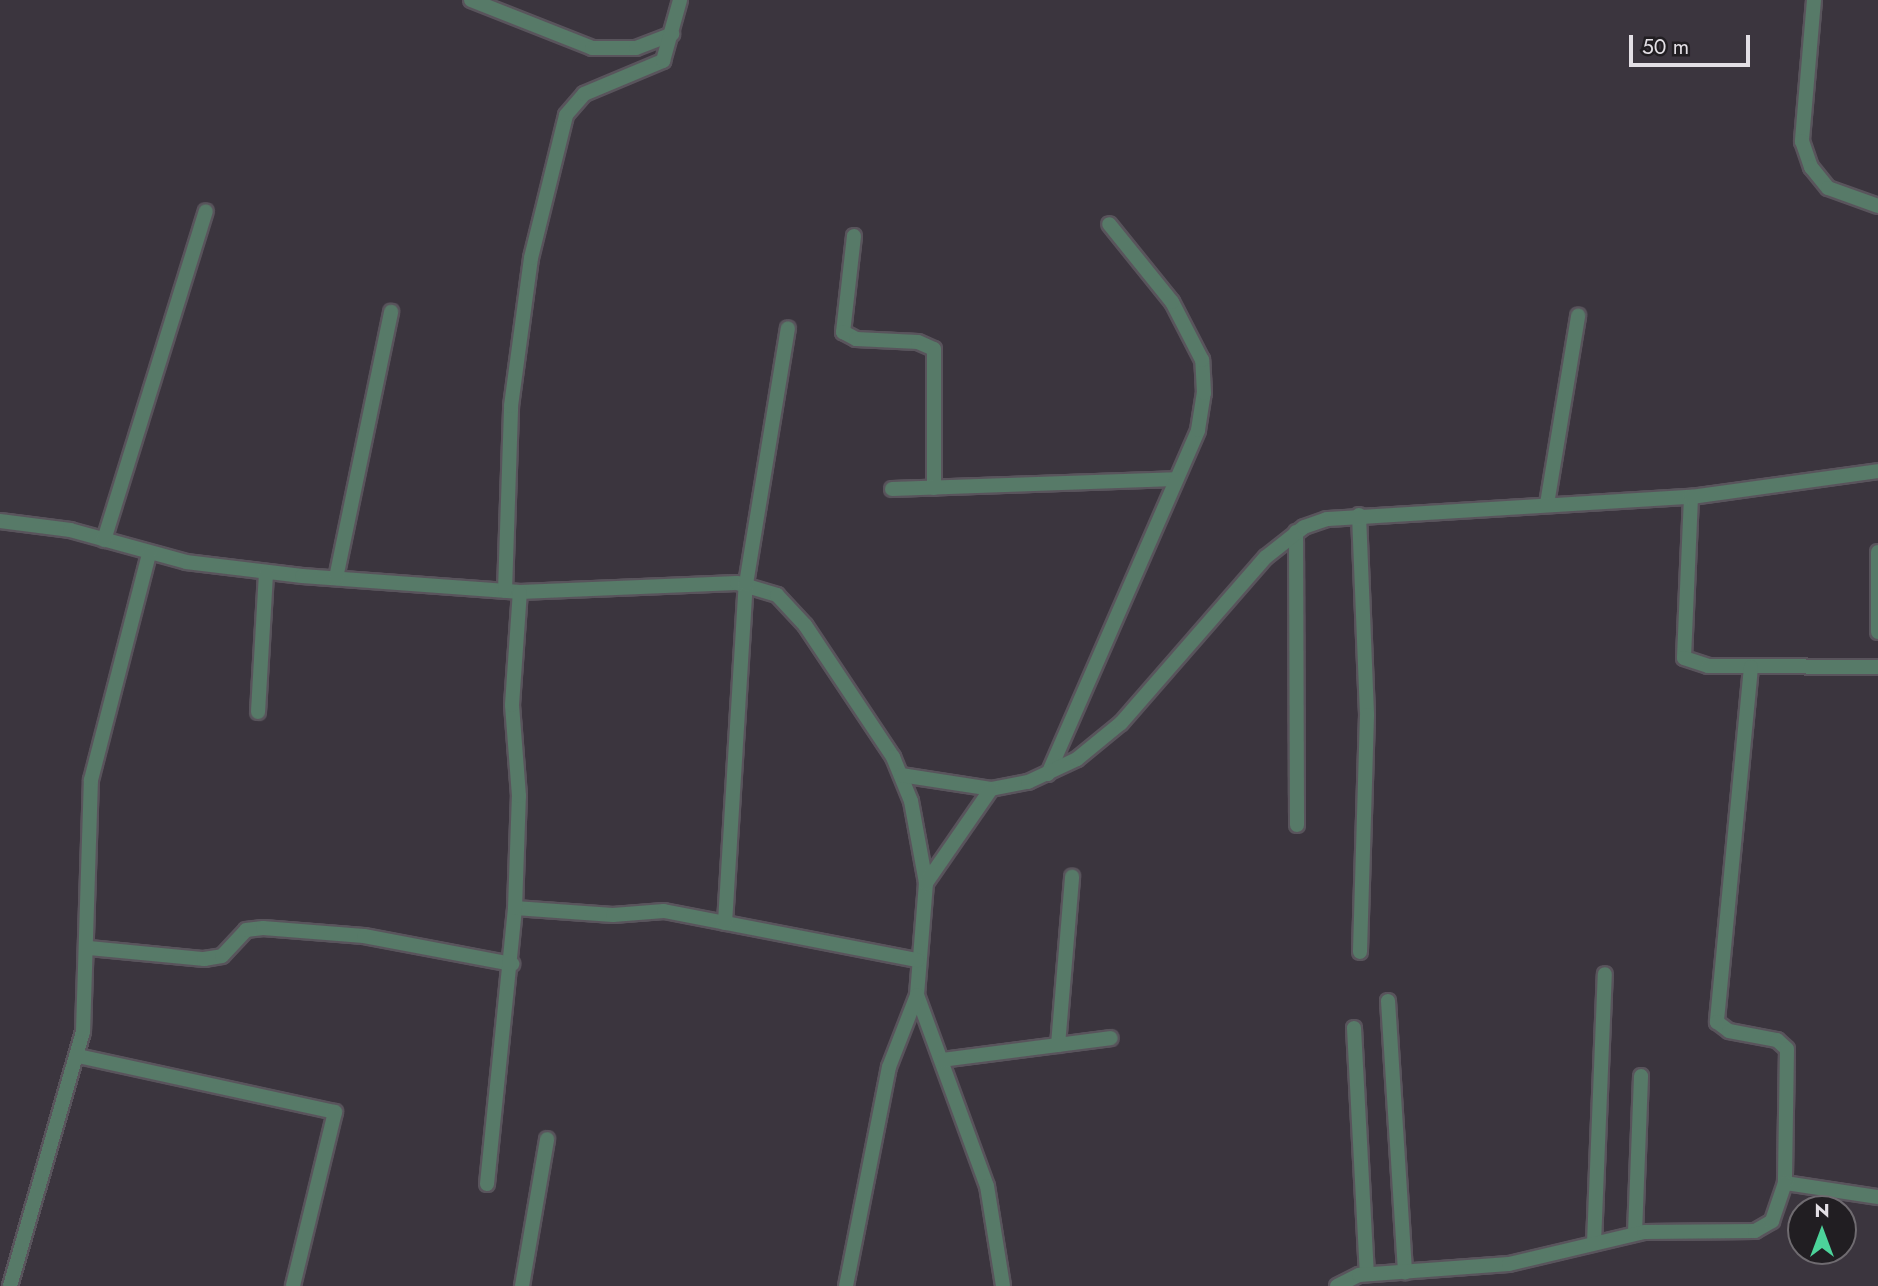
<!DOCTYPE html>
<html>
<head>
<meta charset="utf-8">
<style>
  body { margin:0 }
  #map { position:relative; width:1878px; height:1286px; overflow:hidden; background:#3b353e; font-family:Jost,sans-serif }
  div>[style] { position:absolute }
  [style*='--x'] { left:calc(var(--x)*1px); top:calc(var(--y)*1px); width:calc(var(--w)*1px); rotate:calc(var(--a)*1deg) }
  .roads { filter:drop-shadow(2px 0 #59545c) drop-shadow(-2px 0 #59545c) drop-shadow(0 2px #59545c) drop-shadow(0 -2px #59545c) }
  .street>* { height:14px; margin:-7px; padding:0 7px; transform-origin:7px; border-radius:7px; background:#577a68 }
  span { translate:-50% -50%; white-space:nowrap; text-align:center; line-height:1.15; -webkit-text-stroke:7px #211e22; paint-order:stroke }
  .north { position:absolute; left:1787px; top:1195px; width:70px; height:70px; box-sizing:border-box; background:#211e22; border:2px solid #6f6b70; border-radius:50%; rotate:0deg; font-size:19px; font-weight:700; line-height:28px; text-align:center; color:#e3dfe5 }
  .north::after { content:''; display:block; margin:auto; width:24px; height:32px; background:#4cd39a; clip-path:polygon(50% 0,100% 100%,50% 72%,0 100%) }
  .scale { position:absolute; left:1629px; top:35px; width:121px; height:32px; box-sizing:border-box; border:4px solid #e3dfe5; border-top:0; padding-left:9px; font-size:21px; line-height:24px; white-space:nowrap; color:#e3dfe5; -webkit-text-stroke:5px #211e22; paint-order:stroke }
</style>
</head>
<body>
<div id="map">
  <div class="roads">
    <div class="street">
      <div style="--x:471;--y:0;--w:130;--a:21.6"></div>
      <div style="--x:592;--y:48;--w:44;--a:0"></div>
      <div style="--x:636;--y:48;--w:39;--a:-21"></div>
      <div style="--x:1814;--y:0;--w:142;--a:94.9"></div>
      <div style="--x:1802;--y:141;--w:28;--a:71"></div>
      <div style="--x:1811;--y:167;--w:27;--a:51"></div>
      <div style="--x:1828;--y:188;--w:53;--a:19.8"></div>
      <div style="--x:854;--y:236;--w:97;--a:96.5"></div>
      <div style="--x:843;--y:332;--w:15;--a:28"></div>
      <div style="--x:856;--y:339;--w:62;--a:2.8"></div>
      <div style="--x:918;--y:342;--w:17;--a:24"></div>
      <div style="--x:934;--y:349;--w:139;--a:90"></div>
      <div style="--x:892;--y:489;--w:283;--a:-2"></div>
      <div style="--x:1691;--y:497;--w:161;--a:92.5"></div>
      <div style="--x:1684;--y:658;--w:25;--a:18"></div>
      <div style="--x:1708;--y:666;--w:170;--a:0.3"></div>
      <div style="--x:1547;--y:504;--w:191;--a:-80.6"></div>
      <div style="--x:1359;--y:515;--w:200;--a:87.7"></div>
      <div style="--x:1367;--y:715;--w:237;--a:91.7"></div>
      <div style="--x:0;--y:521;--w:71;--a:7.3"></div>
      <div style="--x:70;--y:530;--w:120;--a:15.4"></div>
      <div style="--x:186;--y:562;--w:117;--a:6.9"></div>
      <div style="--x:302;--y:576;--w:219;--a:4.2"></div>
      <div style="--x:520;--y:592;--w:217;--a:-2.4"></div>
      <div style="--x:737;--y:583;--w:42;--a:16.7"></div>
      <div style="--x:777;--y:595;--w:41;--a:47"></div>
      <div style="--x:805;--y:625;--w:159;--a:56.3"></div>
      <div style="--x:893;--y:757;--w:48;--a:67.8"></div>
      <div style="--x:911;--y:801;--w:83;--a:79.6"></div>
      <div style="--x:926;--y:883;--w:112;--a:94.6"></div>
      <div style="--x:917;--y:995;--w:203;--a:69.9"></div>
      <div style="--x:987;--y:1186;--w:101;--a:80.9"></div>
      <div style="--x:1296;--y:532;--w:293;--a:89.8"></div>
      <div style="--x:104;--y:540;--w:344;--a:-72.8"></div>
      <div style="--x:1878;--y:552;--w:80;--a:90"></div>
      <div style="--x:336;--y:578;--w:272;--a:-78.3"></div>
      <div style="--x:505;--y:591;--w:185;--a:-88.1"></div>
      <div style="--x:511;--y:406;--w:149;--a:-82.3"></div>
      <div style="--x:531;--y:258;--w:147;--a:-76.2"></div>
      <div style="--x:566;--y:115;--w:28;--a:-49"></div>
      <div style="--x:584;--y:94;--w:86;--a:-22.7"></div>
      <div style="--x:663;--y:61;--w:63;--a:-74.4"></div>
      <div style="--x:1751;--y:667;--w:357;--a:95.5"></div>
      <div style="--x:1717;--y:1022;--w:15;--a:37"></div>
      <div style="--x:1729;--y:1031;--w:49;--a:10.6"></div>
      <div style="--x:1777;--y:1040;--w:13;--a:42"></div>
      <div style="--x:1787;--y:1049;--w:134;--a:90.9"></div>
      <div style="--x:1785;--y:1183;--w:94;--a:8.6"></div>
      <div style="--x:258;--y:712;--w:139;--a:-86.7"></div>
      <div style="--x:1048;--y:774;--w:375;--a:-66.4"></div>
      <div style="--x:1198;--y:430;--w:37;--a:-81"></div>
      <div style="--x:1204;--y:393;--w:33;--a:-93"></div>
      <div style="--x:1202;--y:360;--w:65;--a:-117.3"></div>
      <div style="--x:1172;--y:302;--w:100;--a:-128.9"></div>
      <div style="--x:901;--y:775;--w:91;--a:8.8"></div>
      <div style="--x:991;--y:789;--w:38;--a:-11"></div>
      <div style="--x:1028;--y:782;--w:54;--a:-25.1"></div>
      <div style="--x:1077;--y:759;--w:57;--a:-39.3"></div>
      <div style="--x:1121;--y:723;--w:220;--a:-48.9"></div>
      <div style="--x:1266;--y:557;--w:48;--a:-38.3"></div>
      <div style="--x:1304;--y:527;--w:24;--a:-19"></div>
      <div style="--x:1327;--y:519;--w:365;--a:-3.5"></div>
      <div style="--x:1691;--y:497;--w:189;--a:-7.9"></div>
      <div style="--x:926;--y:883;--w:114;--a:-55.3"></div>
      <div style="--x:515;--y:908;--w:98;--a:4.1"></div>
      <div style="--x:613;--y:915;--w:51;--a:-4.5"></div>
      <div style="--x:664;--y:911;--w:258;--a:11"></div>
      <div style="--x:725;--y:923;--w:340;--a:-86.5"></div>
      <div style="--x:746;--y:584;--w:259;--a:-80.7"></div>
      <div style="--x:89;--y:948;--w:116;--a:5.5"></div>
      <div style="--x:204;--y:959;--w:18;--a:-9"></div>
      <div style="--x:222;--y:956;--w:35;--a:-47"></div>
      <div style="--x:246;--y:930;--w:17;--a:-7"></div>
      <div style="--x:263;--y:928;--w:101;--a:4.5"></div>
      <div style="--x:364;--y:936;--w:151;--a:10.7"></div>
      <div style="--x:1388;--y:1001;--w:272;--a:86.4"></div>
      <div style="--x:1354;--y:1028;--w:246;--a:87"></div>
      <div style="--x:1058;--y:1045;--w:169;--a:-85.2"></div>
      <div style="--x:78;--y:1056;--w:263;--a:12.3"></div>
      <div style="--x:335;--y:1112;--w:179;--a:103.6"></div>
      <div style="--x:942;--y:1060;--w:170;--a:-7.4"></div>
      <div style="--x:487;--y:1184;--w:277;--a:-84.2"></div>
      <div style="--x:515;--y:908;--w:112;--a:-88"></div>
      <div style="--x:519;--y:796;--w:91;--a:-94.4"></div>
      <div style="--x:512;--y:705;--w:113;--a:-86"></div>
      <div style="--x:1635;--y:1233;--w:157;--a:-87.8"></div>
      <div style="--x:1594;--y:1243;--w:269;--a:-87.7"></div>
      <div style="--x:10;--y:1286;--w:264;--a:-74"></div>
      <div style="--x:83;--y:1032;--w:252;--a:-88.2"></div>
      <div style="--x:91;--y:780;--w:233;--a:-75.6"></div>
      <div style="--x:522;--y:1286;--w:149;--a:-80.3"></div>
      <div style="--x:846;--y:1286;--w:223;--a:-78.9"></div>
      <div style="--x:889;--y:1067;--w:77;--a:-68.7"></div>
      <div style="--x:1337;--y:1286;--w:25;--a:-27"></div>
      <div style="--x:1359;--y:1275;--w:150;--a:-4.2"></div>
      <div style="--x:1509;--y:1264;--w:139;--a:-13.3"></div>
      <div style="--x:1644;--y:1232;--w:111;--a:-0.5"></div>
      <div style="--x:1755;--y:1231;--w:20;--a:-30"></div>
      <div style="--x:1772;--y:1221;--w:40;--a:-71.1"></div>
    </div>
  </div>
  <div class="north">N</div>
  <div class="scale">50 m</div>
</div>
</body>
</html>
